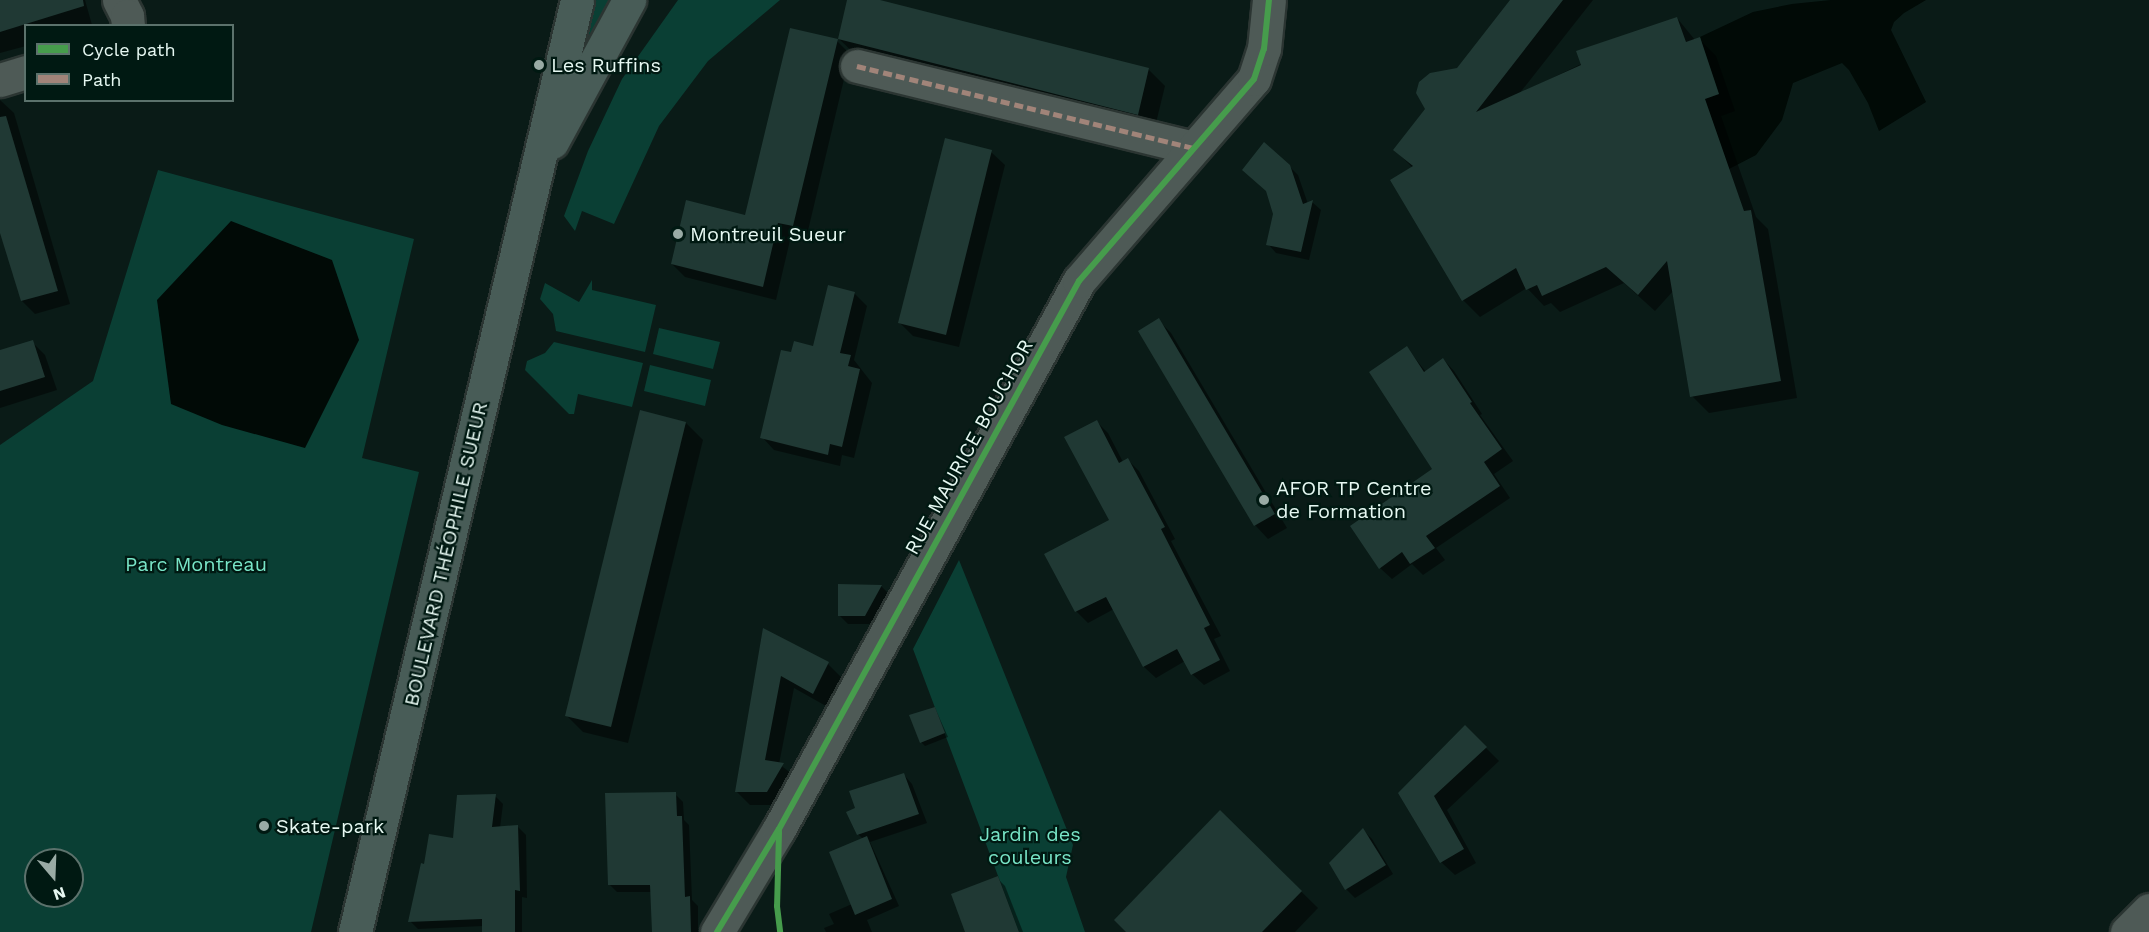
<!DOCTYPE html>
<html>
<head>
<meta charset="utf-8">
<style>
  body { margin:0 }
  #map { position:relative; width:2149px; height:932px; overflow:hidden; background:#0a1b17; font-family:"Work Sans",sans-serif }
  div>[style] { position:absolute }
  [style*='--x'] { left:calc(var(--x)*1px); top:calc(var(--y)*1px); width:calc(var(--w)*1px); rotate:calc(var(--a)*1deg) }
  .green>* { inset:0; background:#0a3f34 }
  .water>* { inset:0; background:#010a06 }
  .shadow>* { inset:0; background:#0007 }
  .building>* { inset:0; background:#203934 }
  .roads { filter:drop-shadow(2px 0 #2b3532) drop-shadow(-2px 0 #2b3532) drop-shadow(0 2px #2b3532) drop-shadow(0 -2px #2b3532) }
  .minor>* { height:33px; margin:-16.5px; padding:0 16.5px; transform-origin:16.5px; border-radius:16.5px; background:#4e5a56 }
  .major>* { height:33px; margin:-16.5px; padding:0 16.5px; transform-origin:16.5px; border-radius:16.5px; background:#485c57 }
  .quiet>* { height:4.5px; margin-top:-2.25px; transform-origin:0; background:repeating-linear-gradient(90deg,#a18479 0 9px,transparent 0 13.5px) }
  .cycleway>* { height:6px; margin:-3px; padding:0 3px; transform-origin:3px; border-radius:3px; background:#469c4c }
  .dots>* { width:16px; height:16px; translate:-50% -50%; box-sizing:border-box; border:3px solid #001912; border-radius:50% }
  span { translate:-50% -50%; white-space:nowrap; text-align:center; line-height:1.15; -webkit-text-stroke:4.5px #001912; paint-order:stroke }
  .poi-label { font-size:20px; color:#e6f8f2 }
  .left { translate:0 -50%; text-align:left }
  .street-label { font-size:20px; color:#e6f8f2 }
  .park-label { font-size:20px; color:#78e5c7 }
  .legend { position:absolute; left:24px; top:24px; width:210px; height:78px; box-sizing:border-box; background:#001912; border:2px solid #5c726c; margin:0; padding:8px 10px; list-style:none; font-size:18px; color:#e6f8f2 }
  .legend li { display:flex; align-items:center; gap:12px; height:30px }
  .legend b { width:30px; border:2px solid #5c726c }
  .north { position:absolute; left:24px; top:848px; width:60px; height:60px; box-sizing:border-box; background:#001912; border:2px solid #5c726c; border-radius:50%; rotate:161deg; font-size:16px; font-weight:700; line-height:24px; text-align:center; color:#e6f8f2 }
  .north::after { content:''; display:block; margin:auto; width:21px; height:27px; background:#99aba5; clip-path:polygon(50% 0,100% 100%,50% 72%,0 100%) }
</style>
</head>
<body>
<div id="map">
  <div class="green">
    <div style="clip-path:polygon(594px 0,610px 0,572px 75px)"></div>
    <div style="clip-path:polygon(678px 0,780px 0,708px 61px,659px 126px,614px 224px,582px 211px,575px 231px,564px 216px,588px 151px,622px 79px)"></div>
    <div style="clip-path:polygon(evenodd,158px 170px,414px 239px,362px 458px,419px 472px,311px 932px,0 932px,0 445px,93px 381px,158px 170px,36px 860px,72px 860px,72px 896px,36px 896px,36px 860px)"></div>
    <div style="clip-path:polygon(592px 280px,592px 290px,656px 305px,645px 352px,556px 331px,553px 314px,540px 299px,545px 283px,579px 302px)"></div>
    <div style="clip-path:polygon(659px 328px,720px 342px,713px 369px,653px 354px)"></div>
    <div style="clip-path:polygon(554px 342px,643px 363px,632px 407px,578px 394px,574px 414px,569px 414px,525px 370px,527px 361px,545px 353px)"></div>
    <div style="clip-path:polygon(650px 365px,711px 380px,705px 406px,644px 391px)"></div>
    <div style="clip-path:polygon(959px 560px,1073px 845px,1066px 877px,1085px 932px,1019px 932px,913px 649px)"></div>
  </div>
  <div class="water">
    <div style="clip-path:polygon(1831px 0,1926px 0,1904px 13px,1894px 22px,1891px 30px,1926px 102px,1879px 131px,1868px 103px,1849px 70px,1842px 63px,1793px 83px,1782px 120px,1756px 155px,1729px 169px,1705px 99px,1719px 94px,1700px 37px,1753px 12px,1792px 4px)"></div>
    <div style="clip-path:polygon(231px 221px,332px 260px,359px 340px,305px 448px,222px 425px,171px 404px,157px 300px)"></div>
  </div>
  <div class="shadow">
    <div style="clip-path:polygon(0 0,85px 0,92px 25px,26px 26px,26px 46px,0 53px)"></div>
    <div style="clip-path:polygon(849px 0,874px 0,1148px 69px,1165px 86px,1154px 131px,857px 56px,839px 39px)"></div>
    <div style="clip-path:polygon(1512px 0,1593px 0,1519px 94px,1677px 18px,1695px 40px,1699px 39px,1716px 56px,1735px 111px,1721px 116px,1756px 217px,1768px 229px,1797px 398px,1709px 413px,1692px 396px,1674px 290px,1655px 311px,1624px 283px,1560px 312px,1551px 303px,1544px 306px,1527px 288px,1480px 317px,1463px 300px,1413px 168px,1395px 150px)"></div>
    <div style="clip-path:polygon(837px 41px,850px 54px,806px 239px,791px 236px,776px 300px,685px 277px,672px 264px,746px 217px)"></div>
    <div style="clip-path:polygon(0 100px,14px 113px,70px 304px,35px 314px,22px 301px,0 227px)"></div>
    <div style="clip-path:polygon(991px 152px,1005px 165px,959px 347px,913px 336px,900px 323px)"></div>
    <div style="clip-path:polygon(1289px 166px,1298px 175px,1308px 204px,1312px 202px,1321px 210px,1309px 260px,1276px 253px,1268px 244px,1274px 214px,1268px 192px)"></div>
    <div style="clip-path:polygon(854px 293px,867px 306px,854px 360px,872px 383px,854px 458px,842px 455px,840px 466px,774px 450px,762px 437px,792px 354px,814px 348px)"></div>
    <div style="clip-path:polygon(1158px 320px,1171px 333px,1287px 528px,1268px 539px,1255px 525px)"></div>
    <div style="clip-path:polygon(32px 342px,45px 355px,57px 390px,0 408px,0 352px)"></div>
    <div style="clip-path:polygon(1407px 348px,1426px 372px,1443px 359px,1454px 371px,1482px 414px,1480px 415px,1513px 461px,1494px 474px,1510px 498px,1436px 548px,1445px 560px,1423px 575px,1412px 564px,1392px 579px,1380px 568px,1434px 469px)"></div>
    <div style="clip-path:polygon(1097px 422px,1108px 433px,1123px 462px,1128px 460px,1139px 471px,1175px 539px,1171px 541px,1221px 636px,1214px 639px,1230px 671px,1204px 685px,1192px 674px,1185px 661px,1156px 678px,1144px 667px,1114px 609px,1088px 623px,1076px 611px,1046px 555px,1111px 520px)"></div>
    <div style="clip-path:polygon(686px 423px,703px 440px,628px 743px,583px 732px,566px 715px)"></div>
    <div style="clip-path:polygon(881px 586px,890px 595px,874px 624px,848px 624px,839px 615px)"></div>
    <div style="clip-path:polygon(765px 630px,828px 664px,841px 677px,826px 706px,794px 688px,779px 764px,796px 777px,780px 805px,750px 805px,737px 792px)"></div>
    <div style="clip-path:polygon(935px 708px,948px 737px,925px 746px,921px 742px)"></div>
    <div style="clip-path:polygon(1465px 727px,1499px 761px,1447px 810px,1476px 863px,1455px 875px,1441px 862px,1400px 793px)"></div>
    <div style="clip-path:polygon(904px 775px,912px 784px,927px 823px,870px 842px,899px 906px,867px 920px,872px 932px,826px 932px,824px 928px,834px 924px,829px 914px,852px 904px,863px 839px,858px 834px,857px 808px)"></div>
    <div style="clip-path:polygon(675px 794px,683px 802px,684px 820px,689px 825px,692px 900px,698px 906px,698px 932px,653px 932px,652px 892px,617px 892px,609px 884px)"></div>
    <div style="clip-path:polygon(495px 796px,503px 804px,500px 828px,518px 827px,526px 835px,527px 898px,522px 897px,522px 932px,484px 932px,483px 926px,418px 929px,410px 921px,426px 865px)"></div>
    <div style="clip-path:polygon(1220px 812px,1318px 908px,1295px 932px,1128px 932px)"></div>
    <div style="clip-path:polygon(1363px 830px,1372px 839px,1393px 874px,1355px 898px,1347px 890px,1331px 864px)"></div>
    <div style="clip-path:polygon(997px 878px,1005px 886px,1023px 932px,967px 932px)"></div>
  </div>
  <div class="building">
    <div style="clip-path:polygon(0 0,83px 0,84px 6px,0 32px)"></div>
    <div style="clip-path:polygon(847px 0,880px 0,1149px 68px,1138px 115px,838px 39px)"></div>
    <div style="clip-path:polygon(1510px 0,1563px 0,1476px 112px,1581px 65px,1576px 51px,1677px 17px,1686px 42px,1700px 37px,1719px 94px,1705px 99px,1744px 211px,1751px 210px,1781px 381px,1690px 397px,1667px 261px,1638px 295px,1606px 267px,1542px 296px,1537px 285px,1526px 290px,1516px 268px,1462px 301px,1390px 180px,1413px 166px,1393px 150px,1425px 109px,1416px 93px,1419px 82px,1430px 73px,1457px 68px)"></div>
    <div style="clip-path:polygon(790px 28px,838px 39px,793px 226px,778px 223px,763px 287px,671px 264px,686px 200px,745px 215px)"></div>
    <div style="clip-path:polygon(6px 116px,58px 291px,21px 301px,0 233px,0 117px)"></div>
    <div style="clip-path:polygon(945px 138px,992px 150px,946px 335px,898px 323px)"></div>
    <div style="clip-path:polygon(1264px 142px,1290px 165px,1303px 204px,1313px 200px,1301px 252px,1266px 245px,1273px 214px,1266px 191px,1242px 170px)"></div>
    <div style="clip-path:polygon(828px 285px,855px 292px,840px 353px,851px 355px,848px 366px,860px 369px,842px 447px,830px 444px,828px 455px,760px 438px,781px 350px,791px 352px,794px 341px,813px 346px)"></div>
    <div style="clip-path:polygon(1159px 318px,1275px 514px,1254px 526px,1138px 331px)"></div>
    <div style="clip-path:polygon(33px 340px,45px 377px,0 391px,0 350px)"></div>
    <div style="clip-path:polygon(1407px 346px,1424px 372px,1443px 358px,1472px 402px,1470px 403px,1502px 449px,1484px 462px,1500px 486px,1426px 536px,1435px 548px,1410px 564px,1402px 552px,1379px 569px,1350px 526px,1432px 469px,1369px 372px)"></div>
    <div style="clip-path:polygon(640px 410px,686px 422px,611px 727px,565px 716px)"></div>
    <div style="clip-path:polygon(1097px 420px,1119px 463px,1128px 458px,1165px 527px,1161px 529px,1210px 625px,1204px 628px,1220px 660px,1191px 675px,1177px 649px,1143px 667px,1106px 597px,1075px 612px,1044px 554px,1109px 520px,1064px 437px)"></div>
    <div style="clip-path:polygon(838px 584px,882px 585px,865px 616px,838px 616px)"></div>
    <div style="clip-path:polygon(763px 628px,829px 662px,813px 694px,781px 676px,765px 760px,784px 763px,767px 792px,735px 792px)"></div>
    <div style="clip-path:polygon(935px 707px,945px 733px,920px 743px,909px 715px)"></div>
    <div style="clip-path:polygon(1465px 725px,1487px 747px,1434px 796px,1464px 849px,1440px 863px,1398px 793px)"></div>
    <div style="clip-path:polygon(904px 773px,919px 814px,857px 835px,846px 812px,855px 808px,849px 791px)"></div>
    <div style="clip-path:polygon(676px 792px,677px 816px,682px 816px,685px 897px,690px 896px,691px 932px,652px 932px,650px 885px,608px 885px,605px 793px)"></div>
    <div style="clip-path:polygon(496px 794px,492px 827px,518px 825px,520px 891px,515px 890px,515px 932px,482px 932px,482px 919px,408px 922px,421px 863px,424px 864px,429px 834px,453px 838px,457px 795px)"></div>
    <div style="clip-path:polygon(1220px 810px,1302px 891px,1262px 932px,1126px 932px,1114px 920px)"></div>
    <div style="clip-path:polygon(1363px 828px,1386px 865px,1345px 890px,1329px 863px)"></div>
    <div style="clip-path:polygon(867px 836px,892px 899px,855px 915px,829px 852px)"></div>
    <div style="clip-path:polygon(998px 876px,1019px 932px,965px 932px,951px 894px)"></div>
  </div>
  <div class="roads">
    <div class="minor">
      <div style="--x:119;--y:0;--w:18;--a:63"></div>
      <div style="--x:127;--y:16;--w:10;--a:84"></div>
      <div style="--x:857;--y:66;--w:346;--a:13.7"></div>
      <div style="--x:0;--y:80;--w:27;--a:-17"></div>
      <div style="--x:717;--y:932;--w:120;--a:-59"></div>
      <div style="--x:779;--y:829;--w:625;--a:-61.3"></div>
      <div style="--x:1079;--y:281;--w:267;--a:-49.1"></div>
      <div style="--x:1254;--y:79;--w:32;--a:-72"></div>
      <div style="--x:1264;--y:49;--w:49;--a:-84.2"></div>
      <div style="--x:2127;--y:932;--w:31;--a:-45"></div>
    </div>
    <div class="major">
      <div style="--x:552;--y:142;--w:162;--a:-61.5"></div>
      <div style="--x:355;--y:932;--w:958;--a:-76.6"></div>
    </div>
  </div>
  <div class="quiet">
    <div style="--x:857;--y:66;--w:346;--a:13.7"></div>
  </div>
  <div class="cycleway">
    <div style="--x:779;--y:832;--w:74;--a:91.5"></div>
    <div style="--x:777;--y:906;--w:26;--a:83"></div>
    <div style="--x:717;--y:932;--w:120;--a:-59"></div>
    <div style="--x:779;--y:829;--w:625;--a:-61.3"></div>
    <div style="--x:1079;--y:281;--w:267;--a:-49.1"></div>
    <div style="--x:1254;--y:79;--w:32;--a:-72"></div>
    <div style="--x:1264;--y:49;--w:49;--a:-84.2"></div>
  </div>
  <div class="dots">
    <div style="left:539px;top:65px;background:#99aba5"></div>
    <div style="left:678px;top:234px;background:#99aba5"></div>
    <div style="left:1264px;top:500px;background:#99aba5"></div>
    <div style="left:264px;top:826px;background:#99aba5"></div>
  </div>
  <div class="poi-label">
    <span class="left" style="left:551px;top:65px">Les Ruffins</span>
    <span class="left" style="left:690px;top:234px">Montreuil Sueur</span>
    <span class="left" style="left:1276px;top:500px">AFOR TP Centre<br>de Formation</span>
    <span class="left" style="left:276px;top:826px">Skate-park</span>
  </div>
  <div class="street-label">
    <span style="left:969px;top:447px;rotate:-61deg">RUE MAURICE BOUCHOR</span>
    <span style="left:446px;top:554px;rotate:-77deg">BOULEVARD THÉOPHILE SUEUR</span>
  </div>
  <div class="park-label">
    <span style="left:196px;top:564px">Parc Montreau</span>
    <span style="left:1030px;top:846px">Jardin des<br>couleurs</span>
  </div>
  <ul class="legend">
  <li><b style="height:8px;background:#469c4c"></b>Cycle path</li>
  <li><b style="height:8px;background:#a18479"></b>Path</li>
  </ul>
  <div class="north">N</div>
</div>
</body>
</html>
